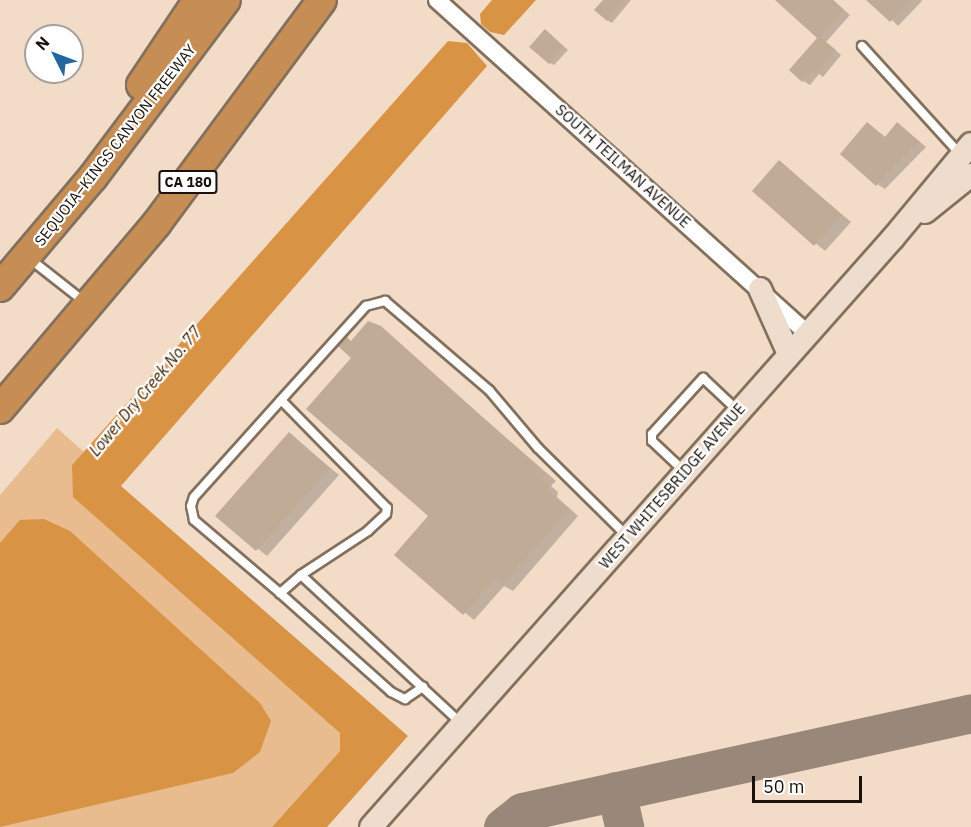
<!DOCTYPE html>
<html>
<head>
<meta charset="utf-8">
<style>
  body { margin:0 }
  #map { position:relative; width:971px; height:827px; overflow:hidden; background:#f2dcc7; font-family:"IBM Plex Sans",sans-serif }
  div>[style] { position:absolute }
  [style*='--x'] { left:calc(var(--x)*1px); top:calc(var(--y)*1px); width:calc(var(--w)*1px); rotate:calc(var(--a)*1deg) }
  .green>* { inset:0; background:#e9bc8f }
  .water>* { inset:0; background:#d99345 }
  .shadow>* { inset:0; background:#0003 }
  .taxiway>* { height:39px; margin:-19.5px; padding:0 19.5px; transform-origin:19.5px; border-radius:19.5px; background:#99887a }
  .building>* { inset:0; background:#c0ab97 }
  .roads { filter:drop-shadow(2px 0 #83705d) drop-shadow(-2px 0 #83705d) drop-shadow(0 2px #83705d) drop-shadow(0 -2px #83705d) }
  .service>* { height:8px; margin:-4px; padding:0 4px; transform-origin:4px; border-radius:4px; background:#fff }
  .minor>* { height:16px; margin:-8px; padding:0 8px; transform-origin:8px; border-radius:8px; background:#fff }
  .secondary>* { height:22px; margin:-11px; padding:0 11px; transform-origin:11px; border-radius:11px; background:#edc }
  .motorway>* { height:28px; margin:-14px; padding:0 14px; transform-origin:14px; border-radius:14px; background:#c68e54 }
  span { translate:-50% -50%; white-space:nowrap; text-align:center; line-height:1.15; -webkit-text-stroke:4.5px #fff; paint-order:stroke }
  .shield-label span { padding:2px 4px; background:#fff; border:2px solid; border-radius:4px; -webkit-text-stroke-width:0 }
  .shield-label { font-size:14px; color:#19110a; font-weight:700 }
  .street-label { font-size:15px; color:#19110a }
  .water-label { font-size:16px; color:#3d2200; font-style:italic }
  .north { position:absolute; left:24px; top:24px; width:60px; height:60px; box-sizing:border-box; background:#fff; border:2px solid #a3a09d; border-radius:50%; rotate:312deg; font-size:16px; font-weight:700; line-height:24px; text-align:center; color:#19110a }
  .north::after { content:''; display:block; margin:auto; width:21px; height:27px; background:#23679c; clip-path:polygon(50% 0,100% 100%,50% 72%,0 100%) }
  .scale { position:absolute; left:752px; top:776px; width:110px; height:27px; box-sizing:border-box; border:3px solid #19110a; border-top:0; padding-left:8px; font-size:18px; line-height:21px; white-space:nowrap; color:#19110a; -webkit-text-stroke:4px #fff; paint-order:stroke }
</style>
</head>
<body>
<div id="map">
  <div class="green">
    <div style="clip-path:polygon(57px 428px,84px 452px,72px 465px,340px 733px,340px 751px,272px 827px,0 827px,0 495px)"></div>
  </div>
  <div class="water">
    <div style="clip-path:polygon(492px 0,536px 0,504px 35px,490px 32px,481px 24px,480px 14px)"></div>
    <div style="clip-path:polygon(448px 41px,467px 43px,487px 66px,121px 486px,408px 736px,327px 827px,272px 827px,340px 751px,340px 733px,73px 497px,72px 465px)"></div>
    <div style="clip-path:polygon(44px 519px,70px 531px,260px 703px,271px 721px,260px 752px,233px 773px,0 827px,0 543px,20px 520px)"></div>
  </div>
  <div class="shadow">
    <div style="clip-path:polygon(605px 0,631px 0,612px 23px,607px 20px)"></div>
    <div style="clip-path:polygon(777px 0,833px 0,850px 15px,826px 42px,841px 55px,823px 77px,819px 74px,810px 85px,803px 81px,819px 38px)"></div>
    <div style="clip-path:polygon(873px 0,921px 0,922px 1px,898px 26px)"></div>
    <div style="clip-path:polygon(549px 33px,568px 50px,554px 65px,550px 63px)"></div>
    <div style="clip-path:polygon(868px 124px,886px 138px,898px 124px,926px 147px,885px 189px,877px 184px)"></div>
    <div style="clip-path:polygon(780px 162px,851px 222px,825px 251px,754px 191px)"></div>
    <div style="clip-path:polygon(380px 328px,556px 481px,551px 486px,558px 492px,557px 497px,578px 516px,513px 591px,504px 586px,474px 620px,396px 555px,430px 516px,353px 357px,352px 342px)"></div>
    <div style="clip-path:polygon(289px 434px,339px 475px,267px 556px,217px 516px)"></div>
  </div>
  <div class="taxiway">
    <div style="--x:616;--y:791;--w:37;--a:77"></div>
    <div style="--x:503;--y:827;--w:24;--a:-38"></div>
    <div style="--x:522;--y:812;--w:460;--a:-12.4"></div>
  </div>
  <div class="building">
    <div style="clip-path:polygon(603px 0,625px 0,607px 21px,594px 10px)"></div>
    <div style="clip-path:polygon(775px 0,833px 0,844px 10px,820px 37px,836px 50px,815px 74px,812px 71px,802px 82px,789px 70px,817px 38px)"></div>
    <div style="clip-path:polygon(866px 0,911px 0,890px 22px)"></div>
    <div style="clip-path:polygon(545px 29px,564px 47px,549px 64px,529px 47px)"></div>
    <div style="clip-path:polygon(867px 122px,885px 137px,897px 122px,920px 142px,876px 186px,840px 154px)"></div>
    <div style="clip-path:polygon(779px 160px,842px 215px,814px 246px,752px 191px)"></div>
    <div style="clip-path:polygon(368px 321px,381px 326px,546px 474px,542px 479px,549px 486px,547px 490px,569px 509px,502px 586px,495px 579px,463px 615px,394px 555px,428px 516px,306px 409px,351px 358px,338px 346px,347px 337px,351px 341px)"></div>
    <div style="clip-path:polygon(289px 432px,330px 468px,256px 551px,215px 516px)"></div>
  </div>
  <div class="roads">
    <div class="service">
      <div style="--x:862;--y:46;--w:147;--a:47.8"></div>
      <div style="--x:30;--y:259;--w:71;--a:38.2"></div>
      <div style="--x:281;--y:400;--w:151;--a:45.5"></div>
      <div style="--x:387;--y:508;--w:6;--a:99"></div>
      <div style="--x:386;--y:514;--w:25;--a:137"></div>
      <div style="--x:368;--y:531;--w:80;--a:146.7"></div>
      <div style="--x:301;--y:575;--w:28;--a:139"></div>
      <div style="--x:280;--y:593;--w:113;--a:-139.7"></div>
      <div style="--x:194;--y:520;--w:14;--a:-102"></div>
      <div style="--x:191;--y:506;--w:9;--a:-72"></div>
      <div style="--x:194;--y:497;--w:130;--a:-48.1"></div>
      <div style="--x:281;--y:400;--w:127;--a:-47.9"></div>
      <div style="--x:366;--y:306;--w:20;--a:-15"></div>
      <div style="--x:385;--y:301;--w:137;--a:40.6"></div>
      <div style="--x:489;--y:390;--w:76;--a:49.8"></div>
      <div style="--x:538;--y:448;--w:125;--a:44.7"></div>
      <div style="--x:685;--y:472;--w:45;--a:-136.8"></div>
      <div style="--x:652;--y:441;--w:7;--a:-90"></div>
      <div style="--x:652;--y:434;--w:76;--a:-47.7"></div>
      <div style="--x:703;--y:378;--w:48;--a:43.3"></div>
      <div style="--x:301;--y:575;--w:218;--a:42.8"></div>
      <div style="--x:280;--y:593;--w:149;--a:41.7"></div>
      <div style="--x:391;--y:692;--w:16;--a:27"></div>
      <div style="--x:405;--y:699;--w:22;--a:-34"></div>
    </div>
    <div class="minor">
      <div style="--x:437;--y:0;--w:499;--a:42"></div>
    </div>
    <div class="secondary">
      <div style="--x:925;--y:212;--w:59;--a:-38.8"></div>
      <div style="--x:760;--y:289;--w:71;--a:66"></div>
      <div style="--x:371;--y:827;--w:787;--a:-48.45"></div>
      <div style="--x:893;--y:238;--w:122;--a:-50.3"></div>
    </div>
    <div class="motorway">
      <div style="--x:141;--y:85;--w:102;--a:-56.2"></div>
      <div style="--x:0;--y:287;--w:144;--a:-49.8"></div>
      <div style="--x:93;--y:177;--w:221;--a:-53.1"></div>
      <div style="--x:0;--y:409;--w:243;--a:-49.8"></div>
      <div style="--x:157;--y:223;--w:277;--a:-53.5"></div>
    </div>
  </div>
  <div class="shield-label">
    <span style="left:188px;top:182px">CA 180</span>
  </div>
  <div class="street-label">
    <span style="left:115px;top:145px;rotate:-52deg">SEQUOIA–KINGS CANYON FREEWAY</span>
    <span style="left:623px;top:166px;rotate:42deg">SOUTH TEILMAN AVENUE</span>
    <span style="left:672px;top:486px;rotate:-49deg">WEST WHITESBRIDGE AVENUE</span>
  </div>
  <div class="water-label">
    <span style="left:145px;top:391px;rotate:-50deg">Lower Dry Creek No. 77</span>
  </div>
  <div class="north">N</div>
  <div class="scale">50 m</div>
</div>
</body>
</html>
